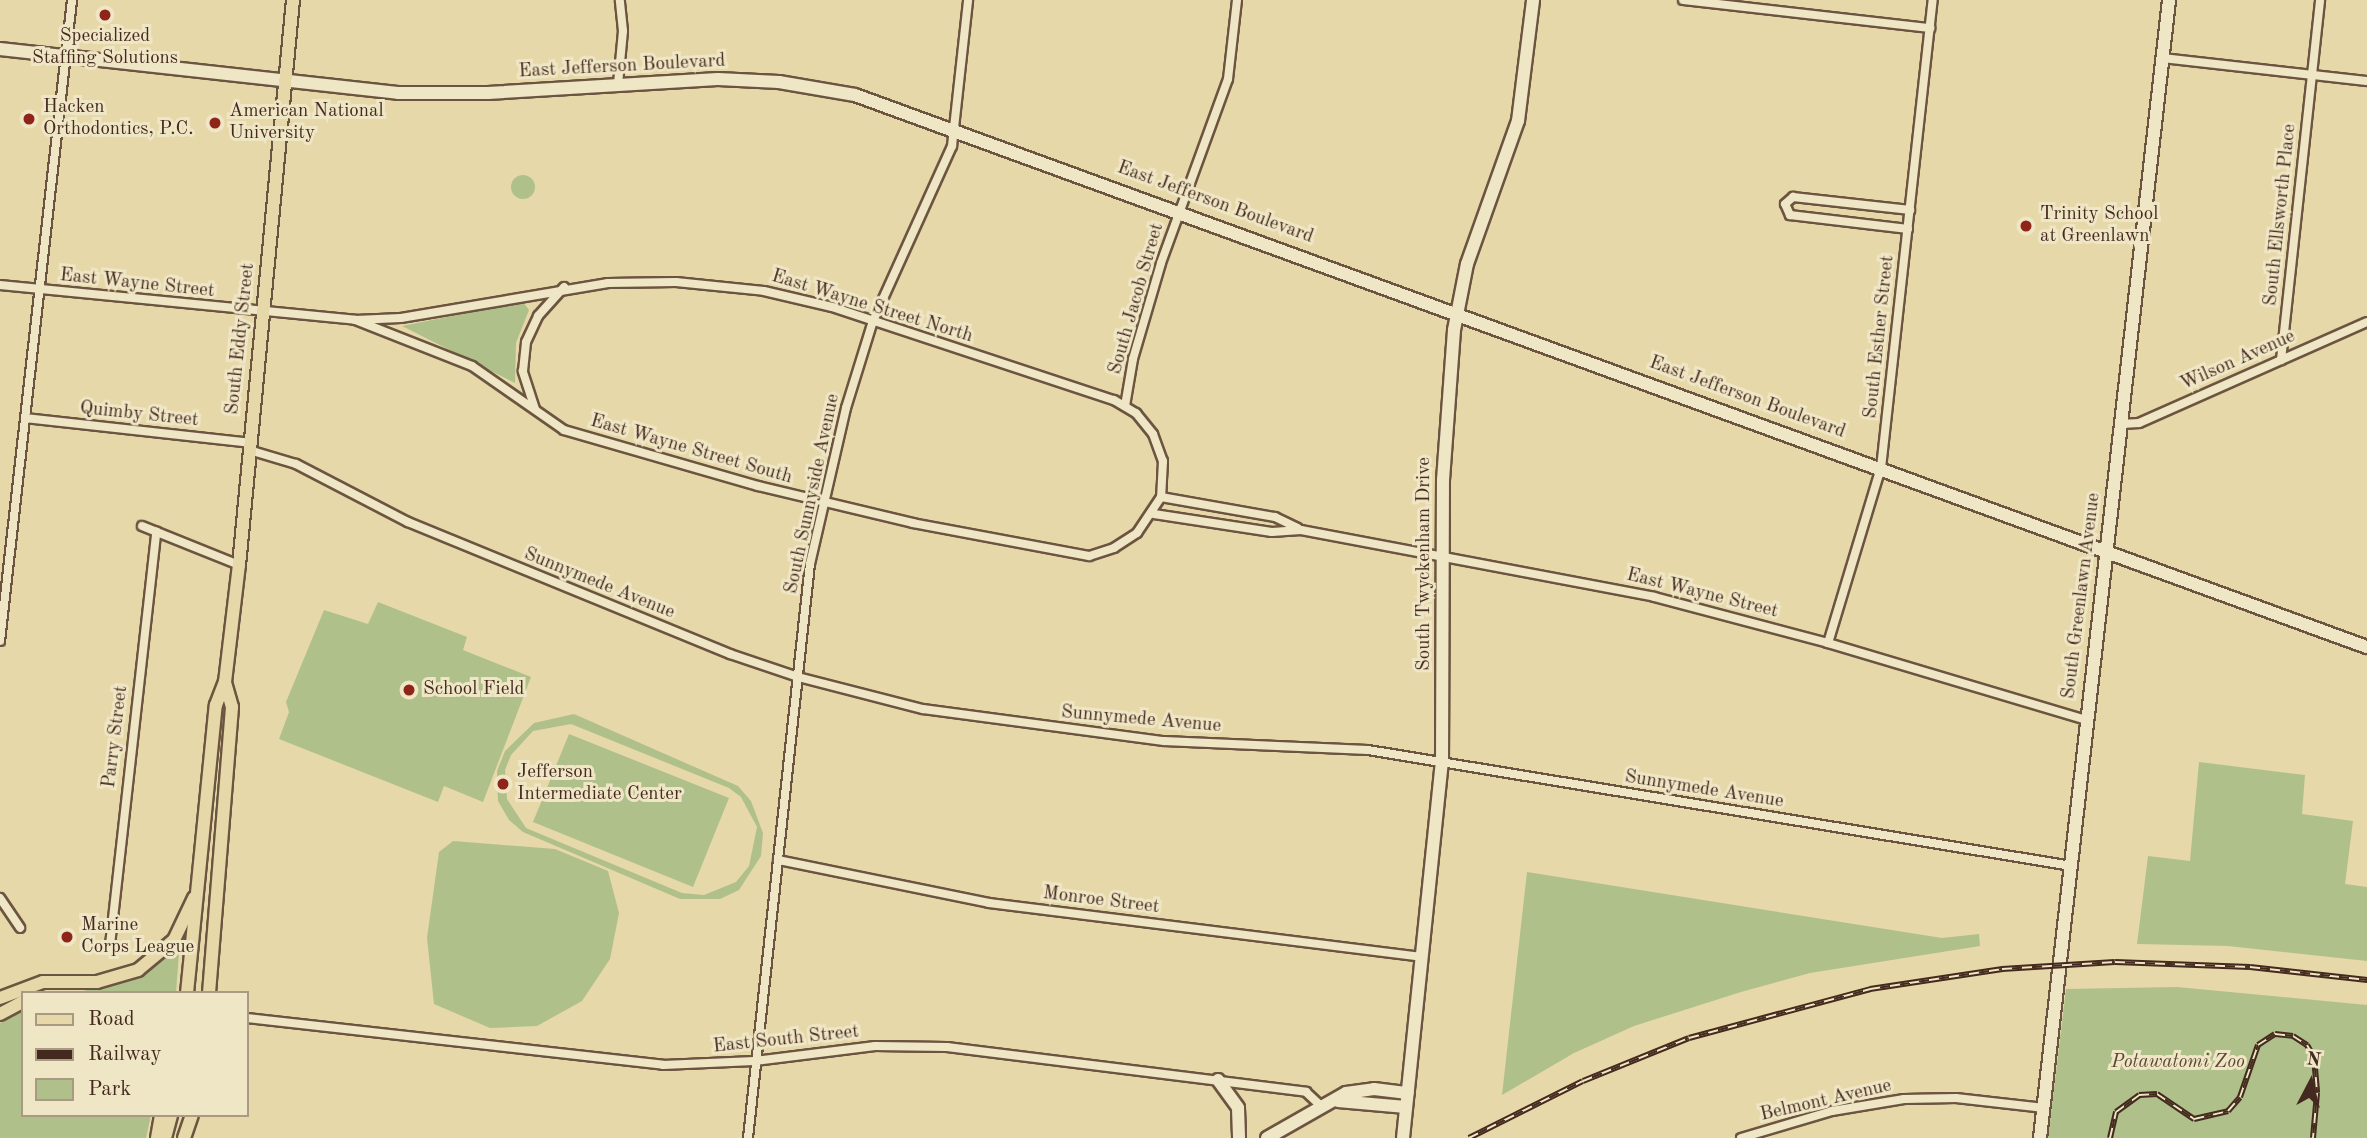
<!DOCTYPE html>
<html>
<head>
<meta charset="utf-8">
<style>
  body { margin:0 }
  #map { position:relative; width:2367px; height:1138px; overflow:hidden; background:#e6d8a8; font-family:"Old Standard TT",serif }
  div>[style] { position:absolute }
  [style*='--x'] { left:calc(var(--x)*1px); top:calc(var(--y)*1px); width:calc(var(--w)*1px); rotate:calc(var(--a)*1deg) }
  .green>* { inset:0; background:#b0c08b }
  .round { border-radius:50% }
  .roads { filter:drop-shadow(2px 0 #6c5540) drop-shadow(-2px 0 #6c5540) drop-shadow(0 2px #6c5540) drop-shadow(0 -2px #6c5540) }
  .street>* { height:8px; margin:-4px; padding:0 4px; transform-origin:4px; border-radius:4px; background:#efe6c6 }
  .secondary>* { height:12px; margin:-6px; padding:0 6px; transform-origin:6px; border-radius:6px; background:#efe6c6 }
  .primary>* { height:12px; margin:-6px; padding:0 6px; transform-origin:6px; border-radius:6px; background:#e6d8a8 }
  .rail>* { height:6px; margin-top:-3px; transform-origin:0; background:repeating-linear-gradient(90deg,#efe6c6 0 10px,#44291e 0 20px); box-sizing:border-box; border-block:2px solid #44291e }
  .dots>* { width:19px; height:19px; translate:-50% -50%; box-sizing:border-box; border:4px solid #efe6c6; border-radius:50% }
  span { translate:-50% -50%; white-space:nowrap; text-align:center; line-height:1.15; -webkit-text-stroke:6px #efe6c6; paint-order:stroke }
  .poi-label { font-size:19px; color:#44291e }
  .left { translate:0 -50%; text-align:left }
  .street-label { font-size:19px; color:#44291e }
  .park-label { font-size:19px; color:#5a4734; font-style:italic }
  .legend { position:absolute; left:21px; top:991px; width:228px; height:126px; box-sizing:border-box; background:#efe6c6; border:2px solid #ab9a83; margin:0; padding:9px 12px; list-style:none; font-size:21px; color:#44291e }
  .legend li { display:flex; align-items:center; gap:14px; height:35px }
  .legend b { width:35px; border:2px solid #ab9a83 }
  .north { position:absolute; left:2276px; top:1047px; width:70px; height:70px; -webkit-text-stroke:5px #efe6c6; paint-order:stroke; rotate:7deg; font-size:19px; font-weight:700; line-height:28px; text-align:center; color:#44291e }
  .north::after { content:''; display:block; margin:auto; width:24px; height:32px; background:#44291e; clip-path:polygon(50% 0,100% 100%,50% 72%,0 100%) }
</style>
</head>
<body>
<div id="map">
  <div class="green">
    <div class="round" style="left:511px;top:175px;width:24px;height:24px"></div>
    <div style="clip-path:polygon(523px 302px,529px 310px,516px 343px,515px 383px,402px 326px)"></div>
    <div style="clip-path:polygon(378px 602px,467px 637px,463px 650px,531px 677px,483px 802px,444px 786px,438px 802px,279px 739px,289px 712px,286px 702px,324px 610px,368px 624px)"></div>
    <div style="clip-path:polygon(evenodd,574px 714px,738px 786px,751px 801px,763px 833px,761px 856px,739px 890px,720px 899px,680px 899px,523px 832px,509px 820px,498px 801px,497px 771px,505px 751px,534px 723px,574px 714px,571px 724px,729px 788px,741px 797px,757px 827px,749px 866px,736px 882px,704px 895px,682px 893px,526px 828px,507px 799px,505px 770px,511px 755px,533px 731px,571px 724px)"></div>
    <div style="clip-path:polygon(569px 734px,729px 798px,693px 887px,533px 822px)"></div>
    <div style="clip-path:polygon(2199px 762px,2305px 775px,2302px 814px,2353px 821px,2345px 884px,2367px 887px,2367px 961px,2228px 946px,2137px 944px,2148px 856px,2190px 861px)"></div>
    <div style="clip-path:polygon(453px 841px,555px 849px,608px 871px,619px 913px,610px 959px,582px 1001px,537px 1026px,490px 1028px,434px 1004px,427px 938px,439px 852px)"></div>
    <div style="clip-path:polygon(1527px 872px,1942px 938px,1979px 934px,1980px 946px,1810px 973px,1741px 992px,1634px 1026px,1574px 1053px,1502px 1095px)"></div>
    <div style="clip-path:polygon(180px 939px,176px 993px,93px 993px,77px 988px,127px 979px)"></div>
    <div style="clip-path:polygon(2177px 987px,2367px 1005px,2367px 1138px,2048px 1138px,2066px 989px)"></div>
    <div style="clip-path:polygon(23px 1008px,23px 1115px,151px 1115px,146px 1138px,0 1138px,0 1023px)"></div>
  </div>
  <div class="roads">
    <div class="street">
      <div style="--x:1683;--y:0;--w:249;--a:6.5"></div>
      <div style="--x:2162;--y:58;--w:206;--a:6.4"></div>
      <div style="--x:618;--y:84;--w:53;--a:-84.6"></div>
      <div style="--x:623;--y:31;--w:31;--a:-96"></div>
      <div style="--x:1908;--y:229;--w:119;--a:-173.2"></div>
      <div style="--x:1790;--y:215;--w:12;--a:-114"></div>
      <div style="--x:1785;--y:204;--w:11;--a:-41"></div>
      <div style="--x:1793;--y:197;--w:118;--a:6.3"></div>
      <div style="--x:0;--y:285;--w:357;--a:5.6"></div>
      <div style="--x:355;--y:320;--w:46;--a:-2.5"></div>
      <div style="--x:401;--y:318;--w:210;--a:-9.6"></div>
      <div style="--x:608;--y:283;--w:68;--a:-0.8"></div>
      <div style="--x:676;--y:282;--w:88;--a:5.8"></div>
      <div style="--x:764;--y:291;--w:70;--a:13.2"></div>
      <div style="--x:832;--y:307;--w:297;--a:18.3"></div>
      <div style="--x:1114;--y:400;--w:26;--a:31"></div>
      <div style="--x:1136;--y:413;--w:27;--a:51"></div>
      <div style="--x:1153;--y:434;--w:29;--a:70"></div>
      <div style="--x:1163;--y:461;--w:36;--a:93"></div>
      <div style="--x:1161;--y:497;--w:43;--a:123.7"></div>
      <div style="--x:1137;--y:533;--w:27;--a:147"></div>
      <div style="--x:1114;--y:548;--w:26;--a:162"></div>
      <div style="--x:1089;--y:556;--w:179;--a:-169.4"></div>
      <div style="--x:913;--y:523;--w:159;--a:-166.6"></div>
      <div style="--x:758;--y:486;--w:202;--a:-163.9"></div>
      <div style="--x:564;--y:430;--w:112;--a:-145.2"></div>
      <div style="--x:472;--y:366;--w:126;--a:-158.5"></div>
      <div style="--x:2281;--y:360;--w:362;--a:-83.8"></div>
      <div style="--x:1125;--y:406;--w:48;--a:-80.3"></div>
      <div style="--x:1133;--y:359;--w:100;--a:-73.7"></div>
      <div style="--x:1161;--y:263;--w:196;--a:-70"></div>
      <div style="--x:1228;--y:79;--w:80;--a:-83.5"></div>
      <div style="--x:535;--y:409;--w:40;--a:-108"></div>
      <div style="--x:523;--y:371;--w:29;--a:-84"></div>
      <div style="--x:526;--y:342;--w:29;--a:-65"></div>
      <div style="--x:538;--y:316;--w:39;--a:-48"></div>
      <div style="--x:25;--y:418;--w:226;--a:6.3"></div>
      <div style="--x:2121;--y:424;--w:18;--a:-3"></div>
      <div style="--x:2139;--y:423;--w:249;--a:-23.9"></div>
      <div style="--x:249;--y:450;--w:49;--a:16.6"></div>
      <div style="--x:296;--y:464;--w:126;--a:27.4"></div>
      <div style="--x:408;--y:522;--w:348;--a:22.3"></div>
      <div style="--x:730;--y:654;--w:72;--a:18.7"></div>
      <div style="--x:798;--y:677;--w:129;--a:14.4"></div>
      <div style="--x:923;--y:709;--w:243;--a:7.6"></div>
      <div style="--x:1164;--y:741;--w:204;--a:2.5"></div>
      <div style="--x:1368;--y:750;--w:713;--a:9.36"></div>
      <div style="--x:1161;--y:497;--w:116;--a:10"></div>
      <div style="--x:1275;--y:517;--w:25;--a:26"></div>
      <div style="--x:1154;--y:514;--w:119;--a:8.7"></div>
      <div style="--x:1272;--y:532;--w:29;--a:-4"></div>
      <div style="--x:1301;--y:530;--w:359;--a:10.7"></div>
      <div style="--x:1654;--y:597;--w:180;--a:14.8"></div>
      <div style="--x:1828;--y:643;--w:270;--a:16.6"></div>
      <div style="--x:142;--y:526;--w:105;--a:21.9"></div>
      <div style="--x:0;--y:641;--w:645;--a:-83.59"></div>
      <div style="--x:1828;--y:643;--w:183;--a:-73.2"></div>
      <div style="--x:1881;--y:468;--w:471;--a:-83.7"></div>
      <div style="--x:778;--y:860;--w:215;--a:11.5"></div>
      <div style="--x:989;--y:903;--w:436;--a:7.1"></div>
      <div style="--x:0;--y:898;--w:36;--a:56"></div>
      <div style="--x:110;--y:945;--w:416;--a:-83.6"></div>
      <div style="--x:247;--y:1018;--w:419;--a:6.4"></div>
      <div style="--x:663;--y:1065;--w:92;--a:-2.5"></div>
      <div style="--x:755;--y:1061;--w:121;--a:-7.1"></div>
      <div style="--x:875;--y:1046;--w:72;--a:0.8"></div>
      <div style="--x:947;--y:1047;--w:362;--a:7.1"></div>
      <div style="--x:1306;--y:1092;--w:22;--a:43"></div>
      <div style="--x:748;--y:1138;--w:577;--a:-83.84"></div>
      <div style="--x:810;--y:564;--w:160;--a:-77"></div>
      <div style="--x:846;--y:408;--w:91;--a:-72.8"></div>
      <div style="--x:873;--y:321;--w:192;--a:-65.7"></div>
      <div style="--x:952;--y:146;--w:147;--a:-83.7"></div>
      <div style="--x:1741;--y:1138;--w:95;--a:-16.5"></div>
      <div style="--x:1832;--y:1111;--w:73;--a:-9.5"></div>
      <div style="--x:1904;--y:1099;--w:52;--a:-1.1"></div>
      <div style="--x:1956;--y:1098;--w:89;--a:6.5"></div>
    </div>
    <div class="secondary">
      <div style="--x:0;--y:49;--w:400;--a:6.3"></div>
      <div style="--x:398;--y:93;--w:90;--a:0"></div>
      <div style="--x:488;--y:93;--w:230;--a:-3.5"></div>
      <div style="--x:718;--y:79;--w:61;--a:2.8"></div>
      <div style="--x:779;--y:82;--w:77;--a:9.7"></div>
      <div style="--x:855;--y:95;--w:1610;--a:20.06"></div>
      <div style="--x:1218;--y:1080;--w:34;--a:54"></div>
      <div style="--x:1238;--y:1108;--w:30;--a:88"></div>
      <div style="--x:1338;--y:1101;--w:68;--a:5"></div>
      <div style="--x:1267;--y:1138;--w:91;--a:-29.7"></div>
      <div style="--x:1346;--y:1093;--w:28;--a:-8"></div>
      <div style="--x:1374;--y:1089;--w:34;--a:7"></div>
      <div style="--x:1403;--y:1138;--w:378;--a:-84.1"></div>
      <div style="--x:1442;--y:762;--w:282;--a:-89.8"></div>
      <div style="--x:1443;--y:480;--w:150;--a:-85.8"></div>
      <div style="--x:1454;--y:330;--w:67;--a:-78.9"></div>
      <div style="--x:1467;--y:264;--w:152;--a:-70.4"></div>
      <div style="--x:1518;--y:121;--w:122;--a:-82.9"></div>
      <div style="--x:2040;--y:1138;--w:1145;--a:-83.53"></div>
    </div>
    <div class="primary">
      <div style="--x:187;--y:993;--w:289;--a:-84.3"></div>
      <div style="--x:216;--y:705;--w:25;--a:-69"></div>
      <div style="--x:225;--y:682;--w:118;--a:-83.2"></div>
      <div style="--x:239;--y:565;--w:568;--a:-84.54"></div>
      <div style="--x:209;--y:993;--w:287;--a:-85.4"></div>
      <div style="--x:232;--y:707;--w:26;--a:-106"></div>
      <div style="--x:0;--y:998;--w:46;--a:-20.4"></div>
      <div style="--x:43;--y:982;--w:54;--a:0"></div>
      <div style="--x:97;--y:982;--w:43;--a:-16.3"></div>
      <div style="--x:138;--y:970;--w:47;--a:-39.8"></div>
      <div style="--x:174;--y:940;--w:47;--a:-64.5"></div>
      <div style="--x:0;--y:1014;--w:26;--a:-28"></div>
      <div style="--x:157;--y:1138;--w:23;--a:-80"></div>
      <div style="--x:165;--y:1138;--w:24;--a:-75"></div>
      <div style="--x:184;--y:1138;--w:24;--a:-71"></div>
    </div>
  </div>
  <div class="rail">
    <div style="--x:1469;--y:1138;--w:127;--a:-26.6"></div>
    <div style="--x:1583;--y:1081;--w:114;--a:-22.1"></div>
    <div style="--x:1689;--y:1038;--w:188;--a:-15.1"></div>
    <div style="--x:1870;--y:989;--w:134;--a:-8.6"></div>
    <div style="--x:2002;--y:969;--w:113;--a:-3.5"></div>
    <div style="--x:2115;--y:962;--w:135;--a:2.1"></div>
    <div style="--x:2250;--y:967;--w:118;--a:6.3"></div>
    <div style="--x:2110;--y:1138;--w:27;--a:-77"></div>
    <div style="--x:2116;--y:1112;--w:29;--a:-36"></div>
    <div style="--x:2139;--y:1095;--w:18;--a:-3"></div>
    <div style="--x:2157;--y:1094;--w:45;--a:34"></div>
    <div style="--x:2194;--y:1119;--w:35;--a:-13"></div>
    <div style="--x:2228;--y:1111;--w:18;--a:-49"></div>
    <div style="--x:2240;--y:1097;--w:55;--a:-70.9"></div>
    <div style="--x:2258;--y:1045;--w:20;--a:-33"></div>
    <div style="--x:2275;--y:1034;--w:18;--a:6"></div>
    <div style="--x:2293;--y:1036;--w:17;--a:33"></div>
    <div style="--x:2307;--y:1045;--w:14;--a:60"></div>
    <div style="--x:2314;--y:1057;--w:36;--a:85"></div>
    <div style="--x:2317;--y:1093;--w:45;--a:95.1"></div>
  </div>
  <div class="dots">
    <div style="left:105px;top:15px;background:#8f2418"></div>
    <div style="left:29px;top:119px;background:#8f2418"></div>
    <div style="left:215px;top:123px;background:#8f2418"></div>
    <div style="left:2026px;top:226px;background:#8f2418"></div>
    <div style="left:409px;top:690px;background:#8f2418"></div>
    <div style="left:503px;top:784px;background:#8f2418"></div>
    <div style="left:67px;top:937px;background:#8f2418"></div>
  </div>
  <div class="poi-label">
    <span style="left:105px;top:48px">Specialized<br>Staffing Solutions</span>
    <span class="left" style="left:43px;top:119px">Hacken<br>Orthodontics, P.C.</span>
    <span class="left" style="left:229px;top:123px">American National<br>University</span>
    <span class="left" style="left:2040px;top:226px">Trinity School<br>at Greenlawn</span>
    <span class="left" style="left:423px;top:690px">School Field</span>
    <span class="left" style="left:517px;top:784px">Jefferson<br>Intermediate Center</span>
    <span class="left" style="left:81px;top:937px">Marine<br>Corps League</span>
  </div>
  <div class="street-label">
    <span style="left:622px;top:67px;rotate:-3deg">East Jefferson Boulevard</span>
    <span style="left:1215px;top:203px;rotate:20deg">East Jefferson Boulevard</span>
    <span style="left:2281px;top:215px;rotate:-84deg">South Ellsworth Place</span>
    <span style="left:137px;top:284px;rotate:6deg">East Wayne Street</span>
    <span style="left:1137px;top:299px;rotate:-74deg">South Jacob Street</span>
    <span style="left:872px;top:307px;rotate:17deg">East Wayne Street North</span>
    <span style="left:1880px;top:337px;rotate:-84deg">South Esther Street</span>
    <span style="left:241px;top:339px;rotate:-84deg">South Eddy Street</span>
    <span style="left:2238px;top:361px;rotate:-24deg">Wilson Avenue</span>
    <span style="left:1747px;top:398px;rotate:20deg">East Jefferson Boulevard</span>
    <span style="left:139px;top:415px;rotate:6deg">Quimby Street</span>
    <span style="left:691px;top:450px;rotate:16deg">East Wayne Street South</span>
    <span style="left:813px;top:494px;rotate:-78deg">South Sunnyside Avenue</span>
    <span style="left:1425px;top:564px;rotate:-90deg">South Twyckenham Drive</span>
    <span style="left:599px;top:584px;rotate:22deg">Sunnymede Avenue</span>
    <span style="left:1702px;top:594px;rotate:14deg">East Wayne Street</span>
    <span style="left:2082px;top:596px;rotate:-83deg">South Greenlawn Avenue</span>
    <span style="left:1141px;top:720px;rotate:5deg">Sunnymede Avenue</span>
    <span style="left:116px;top:737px;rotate:-83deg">Parry Street</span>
    <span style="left:1704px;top:790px;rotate:9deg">Sunnymede Avenue</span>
    <span style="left:1101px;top:901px;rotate:7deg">Monroe Street</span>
    <span style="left:786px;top:1040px;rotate:-6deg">East South Street</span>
    <span style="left:1826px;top:1101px;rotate:-13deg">Belmont Avenue</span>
  </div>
  <div class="park-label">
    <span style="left:2178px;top:1063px">Potawatomi Zoo</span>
  </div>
  <ul class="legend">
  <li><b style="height:9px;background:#e6d8a8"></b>Road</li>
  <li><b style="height:9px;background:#44291e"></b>Railway</li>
  <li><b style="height:19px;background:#b0c08b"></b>Park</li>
  </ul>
  <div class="north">N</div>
</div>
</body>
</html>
